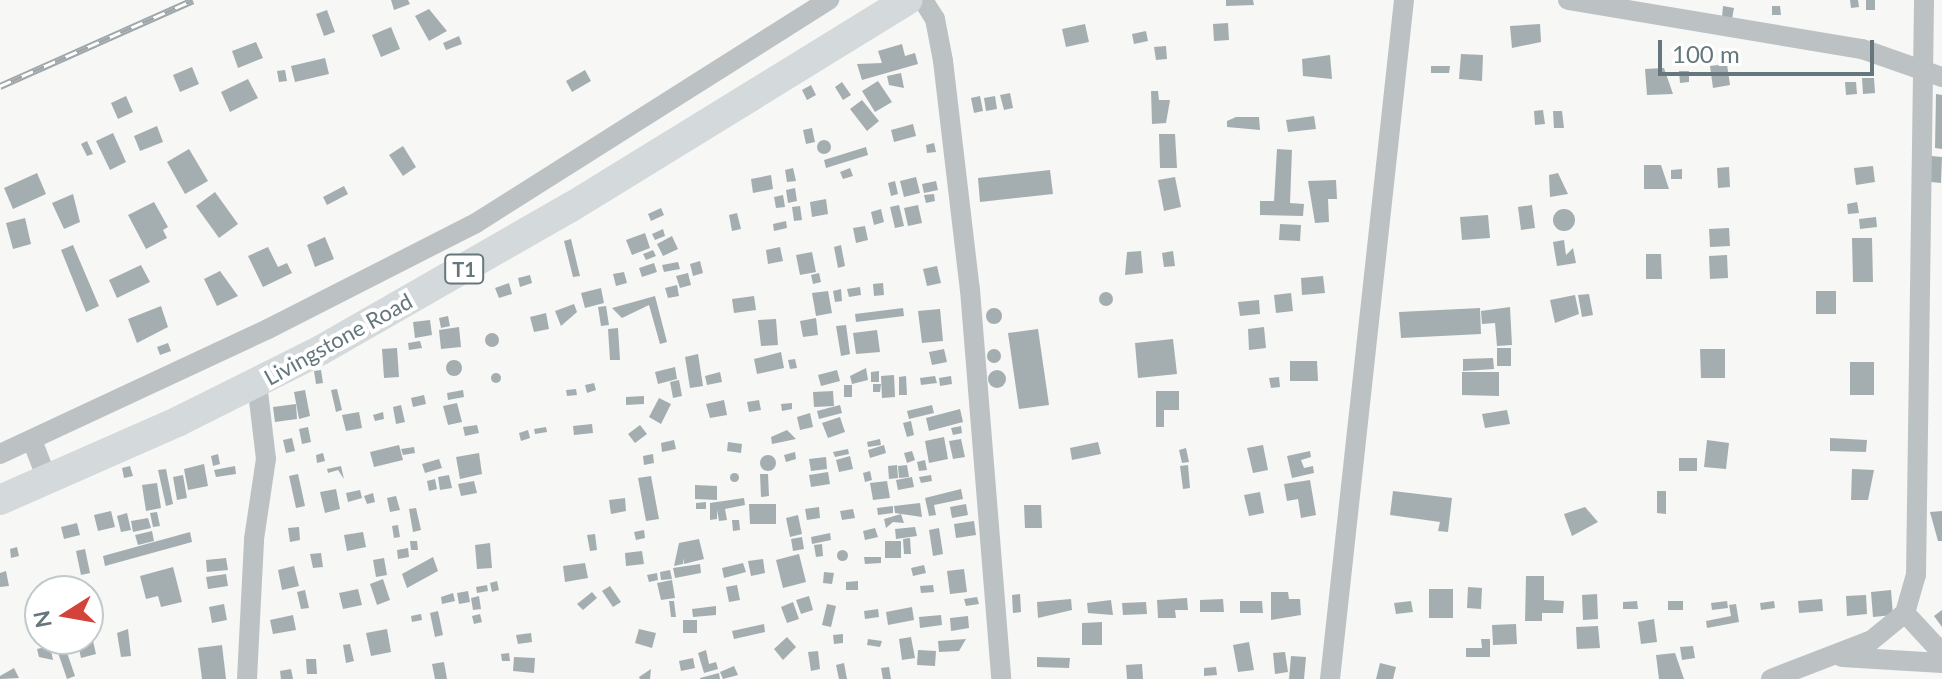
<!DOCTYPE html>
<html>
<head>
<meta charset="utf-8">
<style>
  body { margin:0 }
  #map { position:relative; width:1942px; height:679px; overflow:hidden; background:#f7f7f5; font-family:Lato,sans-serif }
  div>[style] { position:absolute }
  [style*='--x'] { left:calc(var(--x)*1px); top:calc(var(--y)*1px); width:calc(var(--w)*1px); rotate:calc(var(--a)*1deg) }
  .building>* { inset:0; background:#a4aeb1 }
  .round { border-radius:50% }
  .minor>* { height:20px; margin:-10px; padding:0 10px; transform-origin:10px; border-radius:10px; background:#bcc2c4 }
  .highway>* { height:30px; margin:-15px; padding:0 15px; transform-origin:15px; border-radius:15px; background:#d4d9db }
  .rail>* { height:7px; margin-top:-3.5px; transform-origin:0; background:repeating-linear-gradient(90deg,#fff 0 12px,#9fa7aa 0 24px); box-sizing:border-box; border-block:2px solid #9fa7aa }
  span { translate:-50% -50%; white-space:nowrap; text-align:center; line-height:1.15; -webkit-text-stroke:8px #fff; paint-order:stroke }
  .shield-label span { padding:2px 6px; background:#fff; border:2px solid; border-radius:6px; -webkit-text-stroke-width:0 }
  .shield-label { font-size:20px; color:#65777d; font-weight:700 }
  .street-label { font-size:22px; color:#65777d }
  .north { position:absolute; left:24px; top:575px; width:80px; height:80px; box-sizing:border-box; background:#fff; border:2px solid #c1c9cb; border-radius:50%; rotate:259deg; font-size:22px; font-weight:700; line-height:32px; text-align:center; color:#65777d }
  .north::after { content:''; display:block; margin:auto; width:28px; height:36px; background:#d34339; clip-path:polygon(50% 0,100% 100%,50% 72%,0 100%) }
  .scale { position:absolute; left:1658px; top:40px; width:216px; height:36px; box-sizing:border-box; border:4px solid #65777d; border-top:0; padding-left:10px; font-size:24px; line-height:28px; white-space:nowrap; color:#65777d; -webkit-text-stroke:6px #fff; paint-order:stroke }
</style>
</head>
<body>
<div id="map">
  <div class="building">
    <div style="clip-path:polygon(391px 0,408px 0,410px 4px,394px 10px)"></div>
    <div style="clip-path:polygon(1226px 0,1253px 0,1254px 5px,1226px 6px)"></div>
    <div style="clip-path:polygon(1850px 0,1858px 0,1859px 7px,1851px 8px)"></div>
    <div style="clip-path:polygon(1866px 0,1875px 0,1875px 10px,1866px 10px)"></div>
    <div style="clip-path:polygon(1723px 6px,1734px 8px,1732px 19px,1722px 18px)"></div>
    <div style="clip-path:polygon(1772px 6px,1780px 6px,1781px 15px,1772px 15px)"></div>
    <div style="clip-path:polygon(429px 9px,447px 31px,429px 41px,415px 16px)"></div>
    <div style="clip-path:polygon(327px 10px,335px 32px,324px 36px,316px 14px)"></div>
    <div style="clip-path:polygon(1228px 23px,1229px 40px,1214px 41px,1213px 24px)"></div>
    <div style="clip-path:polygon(1085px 24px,1089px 42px,1066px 47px,1062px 29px)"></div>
    <div style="clip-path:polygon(1540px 24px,1541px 42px,1512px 48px,1510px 26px)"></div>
    <div style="clip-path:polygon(391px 27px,400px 49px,381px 57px,372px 35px)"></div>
    <div style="clip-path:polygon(1146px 31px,1148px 41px,1134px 44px,1132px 34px)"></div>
    <div style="clip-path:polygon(459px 36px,462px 44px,446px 50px,443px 43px)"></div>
    <div style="clip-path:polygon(256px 42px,263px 58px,238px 68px,232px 51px)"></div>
    <div style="clip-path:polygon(902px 44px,905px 56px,915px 53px,918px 64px,862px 80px,857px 64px,882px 63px,878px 51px)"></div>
    <div style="clip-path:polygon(1166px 46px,1167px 59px,1156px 60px,1154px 47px)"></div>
    <div style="clip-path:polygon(1461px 54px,1483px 55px,1482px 81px,1459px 79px)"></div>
    <div style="clip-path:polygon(1330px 55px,1332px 79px,1303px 76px,1302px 59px)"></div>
    <div style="clip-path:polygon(325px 58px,329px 74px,295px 82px,291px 66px)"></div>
    <div style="clip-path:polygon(1727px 64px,1730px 85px,1713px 88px,1710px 66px)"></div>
    <div style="clip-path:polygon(1431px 66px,1450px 66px,1449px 73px,1431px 73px)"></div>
    <div style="clip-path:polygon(192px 67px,199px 84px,180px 92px,173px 75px)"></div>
    <div style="clip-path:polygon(1664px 68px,1673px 94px,1647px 95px,1645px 69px)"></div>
    <div style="clip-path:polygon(285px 70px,287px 81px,279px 82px,277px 71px)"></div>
    <div style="clip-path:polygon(585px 70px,591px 81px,572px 92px,566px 81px)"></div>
    <div style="clip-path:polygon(1679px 71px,1689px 71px,1689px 82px,1680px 83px)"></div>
    <div style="clip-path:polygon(901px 73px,904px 88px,889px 85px,887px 76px)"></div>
    <div style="clip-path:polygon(1862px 78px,1874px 78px,1875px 93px,1863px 94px)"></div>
    <div style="clip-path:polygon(248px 79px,258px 98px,230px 112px,221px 92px)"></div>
    <div style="clip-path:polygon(878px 81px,892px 102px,875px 112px,862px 91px)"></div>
    <div style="clip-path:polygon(842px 82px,851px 95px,843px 100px,835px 87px)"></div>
    <div style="clip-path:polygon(1845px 82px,1856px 82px,1857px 94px,1846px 95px)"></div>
    <div style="clip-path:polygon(811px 85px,816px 95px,807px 100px,802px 90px)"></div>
    <div style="clip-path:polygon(1151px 91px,1158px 91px,1159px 100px,1170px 100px,1166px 123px,1152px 124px)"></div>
    <div style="clip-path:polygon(1010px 93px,1013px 108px,1004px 110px,1000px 95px)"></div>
    <div style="clip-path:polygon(1936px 94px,1942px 95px,1942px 149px,1935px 148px)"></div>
    <div style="clip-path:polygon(126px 96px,133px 112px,118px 119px,111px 103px)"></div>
    <div style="clip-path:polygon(980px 96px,983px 111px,974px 113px,971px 98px)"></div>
    <div style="clip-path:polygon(995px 96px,997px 109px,986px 111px,984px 98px)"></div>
    <div style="clip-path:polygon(862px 100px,879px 121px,867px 131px,850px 109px)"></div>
    <div style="clip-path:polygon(1543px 110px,1545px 124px,1535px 125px,1534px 111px)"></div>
    <div style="clip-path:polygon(1553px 111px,1562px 111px,1564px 128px,1554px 128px)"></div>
    <div style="clip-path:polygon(1314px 116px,1316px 129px,1288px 132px,1286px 120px)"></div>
    <div style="clip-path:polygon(1236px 117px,1259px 117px,1260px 130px,1227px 127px,1227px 121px)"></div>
    <div style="clip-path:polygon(913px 124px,916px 136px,894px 142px,891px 130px)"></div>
    <div style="clip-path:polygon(157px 126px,163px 142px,140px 151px,134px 136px)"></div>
    <div style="clip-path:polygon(812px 128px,815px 142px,806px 144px,803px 130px)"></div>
    <div style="clip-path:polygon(113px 133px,126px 162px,110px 170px,96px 141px)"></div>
    <div style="clip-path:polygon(1159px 134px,1175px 134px,1177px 168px,1160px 168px)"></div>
    <div class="round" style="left:817px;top:140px;width:14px;height:14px"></div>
    <div style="clip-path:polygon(87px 141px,93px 154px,87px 156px,81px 144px)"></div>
    <div style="clip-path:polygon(934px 143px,936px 152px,927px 153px,926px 145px)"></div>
    <div style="clip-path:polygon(403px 146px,416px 167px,403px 176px,389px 155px)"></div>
    <div style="clip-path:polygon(866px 147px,868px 155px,826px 168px,824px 160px)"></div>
    <div style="clip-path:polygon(189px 149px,208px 181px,185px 194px,167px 162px)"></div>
    <div style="clip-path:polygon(1277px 149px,1292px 150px,1290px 203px,1304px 204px,1303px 216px,1260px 215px,1260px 201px,1274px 201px)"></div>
    <div style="clip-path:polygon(1931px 156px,1942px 157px,1941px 183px,1931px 182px)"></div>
    <div style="clip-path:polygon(1644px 165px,1661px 165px,1669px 189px,1644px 189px)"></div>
    <div style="clip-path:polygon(1873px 166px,1875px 182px,1856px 185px,1854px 168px)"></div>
    <div style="clip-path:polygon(1729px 167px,1730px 187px,1718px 188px,1717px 168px)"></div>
    <div style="clip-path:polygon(793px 168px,796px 181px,787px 182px,785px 170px)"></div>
    <div style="clip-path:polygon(850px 168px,853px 176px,843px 179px,840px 172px)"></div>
    <div style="clip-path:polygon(1682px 169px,1682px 179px,1671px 179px,1671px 170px)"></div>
    <div style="clip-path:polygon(1050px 170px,1053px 194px,980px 202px,978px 178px)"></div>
    <div style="clip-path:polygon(37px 173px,46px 194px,13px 209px,4px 188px)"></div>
    <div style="clip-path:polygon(1558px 173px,1568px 194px,1550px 197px,1549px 175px)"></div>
    <div style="clip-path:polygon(771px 175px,773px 189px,753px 193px,751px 179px)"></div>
    <div style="clip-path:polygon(916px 177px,920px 193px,904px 197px,900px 181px)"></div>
    <div style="clip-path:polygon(1175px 177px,1181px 207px,1164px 211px,1158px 180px)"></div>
    <div style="clip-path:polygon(1336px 180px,1337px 199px,1328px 199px,1329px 222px,1315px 223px,1308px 181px)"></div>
    <div style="clip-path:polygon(895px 181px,898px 194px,891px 196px,888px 183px)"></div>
    <div style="clip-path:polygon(936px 181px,938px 190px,924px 193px,922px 184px)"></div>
    <div style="clip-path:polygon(344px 186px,348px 194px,327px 205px,323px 197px)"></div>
    <div style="clip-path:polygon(795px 188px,797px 201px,788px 203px,786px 190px)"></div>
    <div style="clip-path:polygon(215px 192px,238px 224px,219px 238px,196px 206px)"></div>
    <div style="clip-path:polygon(73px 194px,80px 222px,64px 229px,52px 203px)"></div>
    <div style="clip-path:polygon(934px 194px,935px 201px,926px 203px,924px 195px)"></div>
    <div style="clip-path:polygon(783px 195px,785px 207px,776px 208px,774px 197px)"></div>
    <div style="clip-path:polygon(826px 199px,828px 214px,812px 217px,810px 202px)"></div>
    <div style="clip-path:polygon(154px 202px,168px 227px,163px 230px,167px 238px,146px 249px,128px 215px)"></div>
    <div style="clip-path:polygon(1857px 202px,1859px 213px,1848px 214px,1847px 204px)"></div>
    <div style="clip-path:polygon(899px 205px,904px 226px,895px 228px,890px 207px)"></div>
    <div style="clip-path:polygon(918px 205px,922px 223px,908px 226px,904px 208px)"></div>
    <div style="clip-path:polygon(1532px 205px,1535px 228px,1521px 230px,1518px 207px)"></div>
    <div style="clip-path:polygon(800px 206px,802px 220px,794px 221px,792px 207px)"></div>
    <div style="clip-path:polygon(661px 208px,664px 215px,651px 221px,648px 214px)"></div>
    <div style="clip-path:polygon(881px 209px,884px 222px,874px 225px,871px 212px)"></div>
    <div class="round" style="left:1553px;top:209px;width:22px;height:22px"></div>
    <div style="clip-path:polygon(737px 213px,741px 229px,732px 231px,729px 215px)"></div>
    <div style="clip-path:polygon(1488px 215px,1490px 238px,1462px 240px,1460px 217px)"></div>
    <div style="clip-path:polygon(1876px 217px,1877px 227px,1860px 229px,1859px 219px)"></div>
    <div style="clip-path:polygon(25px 218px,31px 244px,13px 249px,6px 223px)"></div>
    <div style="clip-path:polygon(786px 221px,787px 228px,774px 231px,773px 224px)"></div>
    <div style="clip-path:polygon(1280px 224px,1301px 225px,1300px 241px,1279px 240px)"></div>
    <div style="clip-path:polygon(865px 226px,868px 240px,856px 243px,853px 228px)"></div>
    <div style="clip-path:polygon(1729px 228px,1730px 246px,1710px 247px,1709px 229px)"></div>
    <div style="clip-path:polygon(663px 229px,665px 236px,655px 240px,652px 234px)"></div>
    <div style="clip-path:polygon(645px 233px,650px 248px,632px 255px,626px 240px)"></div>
    <div style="clip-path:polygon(672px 236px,678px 249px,663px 256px,657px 244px)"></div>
    <div style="clip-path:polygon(325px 237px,334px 259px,315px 267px,307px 245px)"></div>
    <div style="clip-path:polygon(1852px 238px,1872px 238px,1873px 282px,1853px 282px)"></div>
    <div style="clip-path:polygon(571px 239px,580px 276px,573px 277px,564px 241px)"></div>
    <div style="clip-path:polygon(1564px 240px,1566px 255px,1573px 248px,1576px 263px,1557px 266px,1553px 242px)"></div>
    <div style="clip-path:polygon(73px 245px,99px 306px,86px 312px,61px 250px)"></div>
    <div style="clip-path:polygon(841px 245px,845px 266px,838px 268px,834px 247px)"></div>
    <div style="clip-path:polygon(268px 247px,278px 267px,287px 263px,292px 273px,263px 287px,248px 256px)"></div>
    <div style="clip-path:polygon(780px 247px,783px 261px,768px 264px,766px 250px)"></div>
    <div style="clip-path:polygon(653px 250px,656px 256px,646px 260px,643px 254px)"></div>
    <div style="clip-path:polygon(1141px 251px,1143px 273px,1125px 275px,1127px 252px)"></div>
    <div style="clip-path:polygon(1173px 251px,1175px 266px,1164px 267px,1162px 253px)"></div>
    <div style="clip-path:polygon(812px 252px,816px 272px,800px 275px,796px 255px)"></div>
    <div style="clip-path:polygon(1646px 254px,1661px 254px,1662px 279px,1646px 279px)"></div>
    <div style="clip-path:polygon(1727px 255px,1728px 278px,1710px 279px,1709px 256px)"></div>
    <div style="clip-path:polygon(700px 261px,703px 273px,693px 276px,690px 264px)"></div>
    <div style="clip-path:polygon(678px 262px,680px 269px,664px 272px,662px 265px)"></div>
    <div style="clip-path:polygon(654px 263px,657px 272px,642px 277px,639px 268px)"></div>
    <div style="clip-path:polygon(141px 265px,150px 282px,117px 298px,109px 280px)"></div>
    <div style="clip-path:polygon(937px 266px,941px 283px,927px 286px,923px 269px)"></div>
    <div style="clip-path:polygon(220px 271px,238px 296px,217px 306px,204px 279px)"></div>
    <div style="clip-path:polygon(624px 272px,627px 283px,616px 286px,613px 274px)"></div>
    <div style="clip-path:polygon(688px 273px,691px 285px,680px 288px,676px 276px)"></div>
    <div style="clip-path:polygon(819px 273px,821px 282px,813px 284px,811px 275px)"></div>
    <div style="clip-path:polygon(530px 275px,532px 283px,520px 287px,518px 278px)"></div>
    <div style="clip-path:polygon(1323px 276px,1325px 293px,1302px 295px,1301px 278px)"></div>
    <div style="clip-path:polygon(509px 283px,512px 294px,499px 298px,495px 288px)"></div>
    <div style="clip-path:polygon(883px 283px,884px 295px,874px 296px,873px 284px)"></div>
    <div style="clip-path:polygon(677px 285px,679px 296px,668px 298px,665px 288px)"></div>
    <div style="clip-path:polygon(860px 287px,861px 295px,849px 297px,847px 289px)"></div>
    <div style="clip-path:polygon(601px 288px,604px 303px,585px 308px,581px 293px)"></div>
    <div style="clip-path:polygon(841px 289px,842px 301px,835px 302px,833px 291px)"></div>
    <div style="clip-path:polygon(828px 291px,832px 313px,816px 316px,812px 293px)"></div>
    <div style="clip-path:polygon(1816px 291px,1836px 291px,1836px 314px,1816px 314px)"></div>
    <div class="round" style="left:1099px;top:292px;width:14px;height:14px"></div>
    <div style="clip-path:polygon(1291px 293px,1293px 311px,1276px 313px,1274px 295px)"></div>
    <div style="clip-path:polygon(1589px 294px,1593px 315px,1582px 317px,1578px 295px)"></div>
    <div style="clip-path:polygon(1575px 295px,1579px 314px,1555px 323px,1550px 300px)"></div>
    <div style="clip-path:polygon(655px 296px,667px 342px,660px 344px,649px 305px,622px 318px,612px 308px)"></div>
    <div style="clip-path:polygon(754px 296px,756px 310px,734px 313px,732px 299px)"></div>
    <div style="clip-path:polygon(1259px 300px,1260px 314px,1240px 316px,1238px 302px)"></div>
    <div style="clip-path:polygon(574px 304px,577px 312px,561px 326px,555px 311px)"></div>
    <div style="clip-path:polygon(161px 306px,168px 327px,137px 343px,128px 319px)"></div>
    <div style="clip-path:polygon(606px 306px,609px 325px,601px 326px,598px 307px)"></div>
    <div style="clip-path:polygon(1510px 307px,1512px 345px,1497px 346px,1495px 323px,1482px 324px,1481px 311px)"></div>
    <div style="clip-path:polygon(903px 308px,904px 316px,856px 322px,855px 314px)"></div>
    <div style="clip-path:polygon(1480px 308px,1481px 334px,1401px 338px,1399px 312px)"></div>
    <div class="round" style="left:986px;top:308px;width:16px;height:16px"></div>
    <div style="clip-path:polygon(940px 309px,943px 341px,922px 343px,918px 311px)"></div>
    <div style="clip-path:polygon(546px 313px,549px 329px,534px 332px,530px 317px)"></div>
    <div style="clip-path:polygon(448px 316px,450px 326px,441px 328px,439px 318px)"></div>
    <div style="clip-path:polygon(816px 318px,818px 335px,803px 337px,800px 321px)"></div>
    <div style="clip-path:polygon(776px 319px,778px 345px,761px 346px,758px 320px)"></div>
    <div style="clip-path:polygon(430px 320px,432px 335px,415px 338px,413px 322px)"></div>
    <div style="clip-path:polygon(846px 325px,850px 354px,841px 356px,836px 326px)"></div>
    <div style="clip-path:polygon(459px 327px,461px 347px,441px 349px,439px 330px)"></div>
    <div style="clip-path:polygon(1264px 327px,1266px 348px,1249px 350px,1248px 329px)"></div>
    <div style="clip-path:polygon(618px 328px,620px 360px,610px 360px,608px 329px)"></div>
    <div style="clip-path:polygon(1038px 329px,1049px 405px,1019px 409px,1008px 333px)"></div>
    <div style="clip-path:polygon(877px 330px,880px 352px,856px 354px,853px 333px)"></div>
    <div class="round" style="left:485px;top:333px;width:14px;height:14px"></div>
    <div style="clip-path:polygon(1173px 339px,1177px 374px,1138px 378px,1135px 343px)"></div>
    <div style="clip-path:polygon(420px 341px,422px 348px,409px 350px,408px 343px)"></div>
    <div style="clip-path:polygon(168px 343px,171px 351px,160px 355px,157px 347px)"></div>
    <div style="clip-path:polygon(397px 348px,399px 377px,384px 378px,382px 349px)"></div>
    <div style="clip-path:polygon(1497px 348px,1511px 348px,1511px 366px,1497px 366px)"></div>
    <div class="round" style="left:987px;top:349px;width:14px;height:14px"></div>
    <div style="clip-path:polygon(944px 349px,947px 362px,932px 365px,929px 352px)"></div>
    <div style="clip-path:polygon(1700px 349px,1725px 349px,1725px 378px,1701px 378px)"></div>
    <div style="clip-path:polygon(781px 352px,784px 368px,757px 374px,754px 359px)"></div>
    <div style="clip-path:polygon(698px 354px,703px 386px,690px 388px,685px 357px)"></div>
    <div style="clip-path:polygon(1493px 358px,1494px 369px,1463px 371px,1463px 359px)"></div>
    <div style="clip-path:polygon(795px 359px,797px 368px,790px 369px,788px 360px)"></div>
    <div class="round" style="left:446px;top:360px;width:16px;height:16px"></div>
    <div style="clip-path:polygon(1290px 361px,1317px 361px,1318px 381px,1290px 381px)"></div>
    <div style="clip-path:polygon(1850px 362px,1874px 362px,1874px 395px,1850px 395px)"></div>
    <div style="clip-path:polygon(675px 367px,677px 379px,658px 384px,655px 372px)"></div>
    <div style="clip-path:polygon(866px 368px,868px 380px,852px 384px,850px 376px)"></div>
    <div style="clip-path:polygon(321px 370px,323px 383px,316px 384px,314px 371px)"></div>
    <div style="clip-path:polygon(837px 370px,840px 381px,821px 386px,818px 375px)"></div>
    <div class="round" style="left:988px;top:370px;width:18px;height:18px"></div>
    <div style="clip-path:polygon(879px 371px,879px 382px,871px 382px,871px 372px)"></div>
    <div style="clip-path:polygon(720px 372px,722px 382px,707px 385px,705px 376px)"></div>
    <div style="clip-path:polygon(1462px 372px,1499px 372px,1499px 396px,1462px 395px)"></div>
    <div class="round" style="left:491px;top:373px;width:10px;height:10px"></div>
    <div style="clip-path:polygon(894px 375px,895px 397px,882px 398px,881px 376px)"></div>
    <div style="clip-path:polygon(906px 376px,907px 395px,899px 395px,899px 377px)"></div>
    <div style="clip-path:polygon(935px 376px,937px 383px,921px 385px,920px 378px)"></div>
    <div style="clip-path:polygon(951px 376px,952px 384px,940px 386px,939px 378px)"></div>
    <div style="clip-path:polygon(1279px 377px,1280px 387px,1271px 388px,1269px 378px)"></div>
    <div style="clip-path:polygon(679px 380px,682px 396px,673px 398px,670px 382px)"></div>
    <div style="clip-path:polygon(594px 383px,596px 390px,587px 393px,585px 385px)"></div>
    <div style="clip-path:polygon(873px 384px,881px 384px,880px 392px,873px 392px)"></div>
    <div style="clip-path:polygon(844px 385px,852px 385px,852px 397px,844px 397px)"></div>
    <div style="clip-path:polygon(337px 389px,342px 410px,336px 412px,331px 390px)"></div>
    <div style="clip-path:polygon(576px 389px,577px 395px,567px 396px,566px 390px)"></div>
    <div style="clip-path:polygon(305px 390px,310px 416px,299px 419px,294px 392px)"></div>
    <div style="clip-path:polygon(463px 390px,464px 397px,448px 400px,447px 393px)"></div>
    <div style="clip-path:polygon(833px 391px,834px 406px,814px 407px,813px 392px)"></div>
    <div style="clip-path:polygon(1156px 391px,1179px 391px,1179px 410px,1164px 410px,1164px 427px,1156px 427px)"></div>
    <div style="clip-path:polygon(424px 395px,426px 404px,413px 407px,411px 398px)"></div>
    <div style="clip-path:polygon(644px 396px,644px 404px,626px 405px,626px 397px)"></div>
    <div style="clip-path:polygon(659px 398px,671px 404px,661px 424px,649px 417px)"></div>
    <div style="clip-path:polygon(724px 400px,727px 415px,710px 418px,706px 404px)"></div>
    <div style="clip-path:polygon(759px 400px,761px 410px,749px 412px,747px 402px)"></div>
    <div style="clip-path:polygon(457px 403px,462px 422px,448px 425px,443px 406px)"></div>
    <div style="clip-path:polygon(792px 403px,792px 409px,782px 411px,781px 404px)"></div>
    <div style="clip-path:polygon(296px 404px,297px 419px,275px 422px,273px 407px)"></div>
    <div style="clip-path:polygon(401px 405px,405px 422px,396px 424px,393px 407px)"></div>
    <div style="clip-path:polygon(840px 405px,842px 413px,819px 419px,817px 411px)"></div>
    <div style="clip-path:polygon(932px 405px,934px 413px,909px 419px,907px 411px)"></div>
    <div style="clip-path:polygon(960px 409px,963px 422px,929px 431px,926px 418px)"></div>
    <div style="clip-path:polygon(1507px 410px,1510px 424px,1485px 428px,1482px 414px)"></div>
    <div style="clip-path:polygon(359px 412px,362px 428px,346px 431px,342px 415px)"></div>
    <div style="clip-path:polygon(383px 412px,384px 419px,375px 421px,373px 415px)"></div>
    <div style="clip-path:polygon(810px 413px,813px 427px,800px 430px,797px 417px)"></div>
    <div style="clip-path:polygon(840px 417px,845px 432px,828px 438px,822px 423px)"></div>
    <div style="clip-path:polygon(911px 421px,914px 435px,907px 437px,903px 423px)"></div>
    <div style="clip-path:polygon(592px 424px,593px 433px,574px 435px,573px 426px)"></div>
    <div style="clip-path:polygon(477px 425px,479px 433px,465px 436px,463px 427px)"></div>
    <div style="clip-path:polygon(640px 425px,647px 434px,635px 443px,628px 434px)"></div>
    <div style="clip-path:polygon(961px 426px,962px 433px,953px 435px,951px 428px)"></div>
    <div style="clip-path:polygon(308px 427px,311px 442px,302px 444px,299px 429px)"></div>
    <div style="clip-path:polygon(546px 427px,547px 432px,535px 434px,534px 429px)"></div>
    <div style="clip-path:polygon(528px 430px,530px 438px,521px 441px,519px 433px)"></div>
    <div style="clip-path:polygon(787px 430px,796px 439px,772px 444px,771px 437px)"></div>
    <div style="clip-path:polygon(944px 437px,948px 459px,929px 463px,925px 441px)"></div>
    <div style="clip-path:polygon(292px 438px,295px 451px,286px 453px,283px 440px)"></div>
    <div style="clip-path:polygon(1830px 438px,1867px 440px,1866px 452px,1830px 451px)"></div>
    <div style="clip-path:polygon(880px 439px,881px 445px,868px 447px,867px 442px)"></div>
    <div style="clip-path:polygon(961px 439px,965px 457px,953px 459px,949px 441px)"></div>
    <div style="clip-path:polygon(674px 440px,676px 449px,662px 452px,661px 443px)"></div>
    <div style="clip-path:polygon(1707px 440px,1729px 443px,1726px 469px,1704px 467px)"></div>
    <div style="clip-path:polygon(728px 442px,742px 444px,741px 453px,727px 451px)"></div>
    <div style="clip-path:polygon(1098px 442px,1101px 454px,1072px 460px,1070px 448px)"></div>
    <div style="clip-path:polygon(399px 445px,403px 460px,374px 467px,370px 452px)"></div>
    <div style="clip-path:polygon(884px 445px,886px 453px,870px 458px,868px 450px)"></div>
    <div style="clip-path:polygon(1263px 445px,1268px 470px,1253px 473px,1247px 448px)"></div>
    <div style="clip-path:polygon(414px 447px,415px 453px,403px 455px,401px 449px)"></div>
    <div style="clip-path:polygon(1186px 448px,1189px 462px,1182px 463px,1179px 450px)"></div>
    <div style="clip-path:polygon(848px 449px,849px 454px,835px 457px,833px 452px)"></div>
    <div style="clip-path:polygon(912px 451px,915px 460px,907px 463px,904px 453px)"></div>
    <div style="clip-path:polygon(1310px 451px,1311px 457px,1301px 460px,1304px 468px,1313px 466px,1314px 473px,1292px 478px,1287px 456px)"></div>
    <div style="clip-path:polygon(795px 452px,796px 459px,786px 462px,784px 455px)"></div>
    <div style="clip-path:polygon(323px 453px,325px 461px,317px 463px,316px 455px)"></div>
    <div style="clip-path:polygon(479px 453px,482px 474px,460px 479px,456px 457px)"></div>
    <div style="clip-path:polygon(218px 454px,220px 464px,213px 466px,211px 456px)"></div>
    <div style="clip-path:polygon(653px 454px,654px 463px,644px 465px,643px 456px)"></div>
    <div class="round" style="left:760px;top:455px;width:16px;height:16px"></div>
    <div style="clip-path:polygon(850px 456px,853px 469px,839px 472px,836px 460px)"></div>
    <div style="clip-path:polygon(826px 457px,827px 469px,811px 471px,809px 459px)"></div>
    <div style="clip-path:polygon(1679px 458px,1697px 458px,1697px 471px,1679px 471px)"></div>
    <div style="clip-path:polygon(439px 459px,442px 468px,425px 473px,422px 464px)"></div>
    <div style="clip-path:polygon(925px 460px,927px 470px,919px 471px,917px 462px)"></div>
    <div style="clip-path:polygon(204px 464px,208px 486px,188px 490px,184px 469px)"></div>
    <div style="clip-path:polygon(897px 465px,898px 478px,889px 479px,888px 466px)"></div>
    <div style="clip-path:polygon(907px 465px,909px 477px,899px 478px,898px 466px)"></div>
    <div style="clip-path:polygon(1188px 465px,1190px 488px,1183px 489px,1180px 466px)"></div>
    <div style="clip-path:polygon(130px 466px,133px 476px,124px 478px,122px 468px)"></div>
    <div style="clip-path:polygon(235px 466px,236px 474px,216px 477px,214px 470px)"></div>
    <div style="clip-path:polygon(341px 466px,344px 479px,338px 470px,328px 473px,327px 469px)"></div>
    <div style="clip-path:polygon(166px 469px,173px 504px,166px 506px,158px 470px)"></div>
    <div style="clip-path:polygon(1852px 469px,1874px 470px,1868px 500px,1851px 500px)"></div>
    <div style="clip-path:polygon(870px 471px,872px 480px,865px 482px,863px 473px)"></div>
    <div style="clip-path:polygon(828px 472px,830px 484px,811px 487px,809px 475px)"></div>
    <div class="round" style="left:729.5px;top:472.5px;width:9px;height:9px"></div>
    <div style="clip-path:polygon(298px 474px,305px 506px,296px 508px,289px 476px)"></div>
    <div style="clip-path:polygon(760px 474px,768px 474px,769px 496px,761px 497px)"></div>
    <div style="clip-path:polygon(183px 475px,187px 498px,177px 500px,173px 477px)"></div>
    <div style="clip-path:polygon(449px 475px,452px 488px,440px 490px,438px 477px)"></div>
    <div style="clip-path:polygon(931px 475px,932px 481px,921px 483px,919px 477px)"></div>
    <div style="clip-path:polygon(651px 476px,659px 519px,646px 521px,638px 478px)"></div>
    <div style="clip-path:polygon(912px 477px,914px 487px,898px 490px,896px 480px)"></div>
    <div style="clip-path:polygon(435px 479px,437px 489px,429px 491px,427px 481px)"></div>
    <div style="clip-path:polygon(1310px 480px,1316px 515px,1301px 518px,1298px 499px,1287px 501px,1284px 484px)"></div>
    <div style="clip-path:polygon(474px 481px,477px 493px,461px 496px,458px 484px)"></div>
    <div style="clip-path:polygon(887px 481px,890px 498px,873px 500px,870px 483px)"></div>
    <div style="clip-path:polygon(157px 483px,161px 508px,146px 511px,142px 485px)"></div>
    <div style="clip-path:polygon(695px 485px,717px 486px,717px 500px,695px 499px)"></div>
    <div style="clip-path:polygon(336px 489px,340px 509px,325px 513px,320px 492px)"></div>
    <div style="clip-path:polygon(961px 489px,963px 499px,934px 505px,936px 515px,929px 516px,925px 498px)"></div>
    <div style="clip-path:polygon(360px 490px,362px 498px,348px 502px,346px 493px)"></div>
    <div style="clip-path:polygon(1393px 491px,1452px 498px,1448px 532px,1438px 531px,1440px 522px,1390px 515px)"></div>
    <div style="clip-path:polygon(1657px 491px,1666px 491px,1666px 514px,1657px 513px)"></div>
    <div style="clip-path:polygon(1260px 492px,1264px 513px,1249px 516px,1244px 495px)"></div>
    <div style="clip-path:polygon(373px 493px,375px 502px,367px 504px,364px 496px)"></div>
    <div style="clip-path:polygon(396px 496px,400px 510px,390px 512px,387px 498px)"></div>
    <div style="clip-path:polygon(625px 498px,626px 511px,611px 514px,609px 500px)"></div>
    <div style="clip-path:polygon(744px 498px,745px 505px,725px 509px,727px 520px,719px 521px,717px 510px,717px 519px,710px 520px,710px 503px)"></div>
    <div style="clip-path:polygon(706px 502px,706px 509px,696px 509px,696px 503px)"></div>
    <div style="clip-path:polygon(920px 503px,922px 517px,895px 513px,894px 506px)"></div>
    <div style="clip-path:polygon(749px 504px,776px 504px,776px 524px,750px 524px)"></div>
    <div style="clip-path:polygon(966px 504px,968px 515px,952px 518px,950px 507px)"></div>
    <div style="clip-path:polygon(1024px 505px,1041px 505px,1042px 528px,1025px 528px)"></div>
    <div style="clip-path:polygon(893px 506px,893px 513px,878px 515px,877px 508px)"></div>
    <div style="clip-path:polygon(819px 507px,820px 518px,807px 520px,805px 509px)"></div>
    <div style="clip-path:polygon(1585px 507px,1598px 522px,1572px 536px,1564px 514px)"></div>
    <div style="clip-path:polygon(416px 508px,421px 530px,413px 532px,409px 509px)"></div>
    <div style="clip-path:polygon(853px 509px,855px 518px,842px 520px,840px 511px)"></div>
    <div style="clip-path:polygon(111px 511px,115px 527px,98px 531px,94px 515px)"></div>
    <div style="clip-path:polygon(1942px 511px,1942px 541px,1938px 541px,1930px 512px)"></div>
    <div style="clip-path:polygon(157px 512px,160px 526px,153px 527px,150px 513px)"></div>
    <div style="clip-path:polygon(127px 513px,131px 530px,121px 532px,117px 516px)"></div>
    <div style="clip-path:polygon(901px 514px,904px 523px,893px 522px,886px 528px,884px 519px)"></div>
    <div style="clip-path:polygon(798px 515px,802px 534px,790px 537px,786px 518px)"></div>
    <div style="clip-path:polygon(148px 518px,151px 528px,133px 532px,131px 521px)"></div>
    <div style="clip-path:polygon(732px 520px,739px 520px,740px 530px,733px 531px)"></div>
    <div style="clip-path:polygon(974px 521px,976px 535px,956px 538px,954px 524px)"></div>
    <div style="clip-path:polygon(77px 523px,80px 535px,64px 539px,61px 527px)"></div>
    <div style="clip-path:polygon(398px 525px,400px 537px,394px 538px,392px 526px)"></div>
    <div style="clip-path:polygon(299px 527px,300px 540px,290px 542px,288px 528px)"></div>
    <div style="clip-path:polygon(915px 527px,917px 536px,896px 539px,895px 529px)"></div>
    <div style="clip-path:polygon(875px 528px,878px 537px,865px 540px,863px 531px)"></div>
    <div style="clip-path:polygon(939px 528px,943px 554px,933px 556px,929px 530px)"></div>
    <div style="clip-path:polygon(644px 530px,645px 538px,636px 540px,634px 532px)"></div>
    <div style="clip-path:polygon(152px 531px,154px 541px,138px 545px,135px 535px)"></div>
    <div style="clip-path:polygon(190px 532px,192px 542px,105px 566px,103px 556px)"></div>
    <div style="clip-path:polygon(363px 532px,366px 547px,347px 551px,344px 535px)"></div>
    <div style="clip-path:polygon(830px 533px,831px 540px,812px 544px,811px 537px)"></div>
    <div style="clip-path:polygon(595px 534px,597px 550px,590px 551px,587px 535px)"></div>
    <div style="clip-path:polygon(802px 537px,804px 549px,793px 551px,791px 539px)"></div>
    <div style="clip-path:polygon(910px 538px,911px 554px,904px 554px,903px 539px)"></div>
    <div style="clip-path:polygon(699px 539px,704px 559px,684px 564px,683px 558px,683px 564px,674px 566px,679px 543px)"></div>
    <div style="clip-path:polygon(410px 541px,417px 541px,418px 550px,411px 550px)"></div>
    <div style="clip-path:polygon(885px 541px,901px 541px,901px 558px,885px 558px)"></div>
    <div style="clip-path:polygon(490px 543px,492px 568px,477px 569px,475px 545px)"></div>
    <div style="clip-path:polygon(822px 544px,823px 556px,816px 557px,814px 545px)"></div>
    <div style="clip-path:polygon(17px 547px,19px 556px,11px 558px,10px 549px)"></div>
    <div style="clip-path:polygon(408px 548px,409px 557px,398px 559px,397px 550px)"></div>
    <div style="clip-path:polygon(85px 549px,90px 573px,81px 575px,76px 551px)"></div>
    <div class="round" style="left:836.5px;top:549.5px;width:11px;height:11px"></div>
    <div style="clip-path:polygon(642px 551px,644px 564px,626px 566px,625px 553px)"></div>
    <div style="clip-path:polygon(321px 553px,323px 567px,313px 568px,310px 554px)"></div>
    <div style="clip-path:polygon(799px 554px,806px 582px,783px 588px,776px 560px)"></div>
    <div style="clip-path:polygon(433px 557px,438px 571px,407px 588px,402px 574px)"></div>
    <div style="clip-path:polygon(864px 557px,881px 557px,881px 563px,865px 564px)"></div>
    <div style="clip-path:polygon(226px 558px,228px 570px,207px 572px,206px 560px)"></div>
    <div style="clip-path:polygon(384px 558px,387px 575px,376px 577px,373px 560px)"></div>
    <div style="clip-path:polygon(763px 559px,765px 573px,751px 576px,748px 561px)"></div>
    <div style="clip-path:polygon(585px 563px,588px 578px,565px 582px,563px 566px)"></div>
    <div style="clip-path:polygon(743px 563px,746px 572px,724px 578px,722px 568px)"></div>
    <div style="clip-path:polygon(700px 564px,701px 573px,675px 578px,673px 568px)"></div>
    <div style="clip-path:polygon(924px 565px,926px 573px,913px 576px,911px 568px)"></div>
    <div style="clip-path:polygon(294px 566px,299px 586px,282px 590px,278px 570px)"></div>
    <div style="clip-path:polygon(173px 567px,182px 602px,161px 607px,158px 596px,146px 599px,140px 576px)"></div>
    <div style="clip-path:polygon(964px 569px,967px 592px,950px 594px,947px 571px)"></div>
    <div style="clip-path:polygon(670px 570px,672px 579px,661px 580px,660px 572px)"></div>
    <div style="clip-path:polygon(6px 571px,9px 586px,0 587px,0 573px)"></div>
    <div style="clip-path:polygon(824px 572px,834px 573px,832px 584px,823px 583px)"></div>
    <div style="clip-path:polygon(657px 573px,658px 580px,649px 582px,647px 575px)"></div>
    <div style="clip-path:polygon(226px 574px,228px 586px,208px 589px,206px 577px)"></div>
    <div style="clip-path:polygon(1526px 576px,1544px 576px,1544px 600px,1564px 601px,1563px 613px,1542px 613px,1542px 621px,1525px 621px)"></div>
    <div style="clip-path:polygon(383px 579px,390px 600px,377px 605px,370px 584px)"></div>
    <div style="clip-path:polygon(672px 580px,675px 598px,661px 600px,657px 583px)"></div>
    <div style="clip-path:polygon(497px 581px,499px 590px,492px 592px,490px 583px)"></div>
    <div style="clip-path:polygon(858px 581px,858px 590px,846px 590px,846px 582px)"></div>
    <div style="clip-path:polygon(487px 585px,488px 591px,477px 593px,476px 587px)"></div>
    <div style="clip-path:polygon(737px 585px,740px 600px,729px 602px,726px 587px)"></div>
    <div style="clip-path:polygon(933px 585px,934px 592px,921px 593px,920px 586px)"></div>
    <div style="clip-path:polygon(610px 586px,621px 602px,613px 607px,602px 591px)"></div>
    <div style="clip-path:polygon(1468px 587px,1482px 588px,1481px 609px,1467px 608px)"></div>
    <div style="clip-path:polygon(358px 589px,362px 605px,343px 609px,339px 593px)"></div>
    <div style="clip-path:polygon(1429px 589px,1453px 589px,1453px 618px,1429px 618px)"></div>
    <div style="clip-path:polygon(305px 590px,309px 608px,301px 609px,297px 592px)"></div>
    <div style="clip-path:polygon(1891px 590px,1893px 615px,1873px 617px,1871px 592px)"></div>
    <div style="clip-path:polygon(468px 591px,470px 602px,459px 604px,457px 593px)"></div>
    <div style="clip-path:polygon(592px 592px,597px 598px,583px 610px,577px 604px)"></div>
    <div style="clip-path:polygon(1271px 592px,1288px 592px,1289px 599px,1300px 599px,1301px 615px,1271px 620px)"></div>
    <div style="clip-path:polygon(453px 593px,455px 601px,442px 604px,441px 597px)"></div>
    <div style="clip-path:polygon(35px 594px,40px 594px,40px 614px,38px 614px)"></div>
    <div style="clip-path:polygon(1020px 594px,1021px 612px,1013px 613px,1012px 595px)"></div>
    <div style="clip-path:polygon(1597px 594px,1598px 619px,1583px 620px,1582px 595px)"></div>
    <div style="clip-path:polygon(1866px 595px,1867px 614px,1847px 616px,1846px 596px)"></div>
    <div style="clip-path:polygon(479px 596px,481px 609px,473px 610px,471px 598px)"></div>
    <div style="clip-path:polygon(809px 596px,813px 610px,801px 614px,796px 600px)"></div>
    <div style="clip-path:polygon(977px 597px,979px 604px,966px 606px,964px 599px)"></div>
    <div style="clip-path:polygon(1187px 598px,1188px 610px,1175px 610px,1176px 618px,1158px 618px,1157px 600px)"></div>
    <div style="clip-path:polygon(1071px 599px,1072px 610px,1038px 618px,1037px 602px)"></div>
    <div style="clip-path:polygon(1223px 599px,1224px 612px,1200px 612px,1200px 600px)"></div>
    <div style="clip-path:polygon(1822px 599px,1823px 611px,1799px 613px,1798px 601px)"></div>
    <div style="clip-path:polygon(1111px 600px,1113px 615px,1088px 613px,1087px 603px)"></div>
    <div style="clip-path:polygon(669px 601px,674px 601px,676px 617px,671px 617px)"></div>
    <div style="clip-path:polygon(1240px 601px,1262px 601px,1263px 613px,1240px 613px)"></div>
    <div style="clip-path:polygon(1411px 601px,1413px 612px,1396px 614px,1394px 603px)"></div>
    <div style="clip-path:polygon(1637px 601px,1638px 609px,1623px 609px,1623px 602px)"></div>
    <div style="clip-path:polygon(1668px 601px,1683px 601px,1683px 610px,1668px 610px)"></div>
    <div style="clip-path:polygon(1727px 601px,1728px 608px,1712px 610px,1711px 603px)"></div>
    <div style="clip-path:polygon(1774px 601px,1775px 608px,1761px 610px,1760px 603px)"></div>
    <div style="clip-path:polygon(793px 602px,799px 619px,787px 623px,781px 607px)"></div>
    <div style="clip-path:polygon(1146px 602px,1147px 614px,1123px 615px,1122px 603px)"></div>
    <div style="clip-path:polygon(224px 604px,227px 620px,212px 623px,209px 607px)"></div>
    <div style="clip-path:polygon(827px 604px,836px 606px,831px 627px,822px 625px)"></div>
    <div style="clip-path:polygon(1736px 604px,1739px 622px,1707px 628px,1706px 621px,1731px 616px,1729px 605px)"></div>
    <div style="clip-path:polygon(716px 606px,716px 615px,693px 617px,692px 609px)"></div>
    <div style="clip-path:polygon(912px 607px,914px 620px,888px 625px,886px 612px)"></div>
    <div style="clip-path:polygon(878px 609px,879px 617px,865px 619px,864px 611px)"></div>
    <div style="clip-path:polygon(1942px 610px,1942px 627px,1934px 616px)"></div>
    <div style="clip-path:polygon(438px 611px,443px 635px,435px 637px,430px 613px)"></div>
    <div style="clip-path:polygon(98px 612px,95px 625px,88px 627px,88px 615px)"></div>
    <div style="clip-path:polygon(421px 614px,422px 620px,412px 622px,411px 616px)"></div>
    <div style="clip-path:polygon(480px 614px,482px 622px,474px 624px,472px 616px)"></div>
    <div style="clip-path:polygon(293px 615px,296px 630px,273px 634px,270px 620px)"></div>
    <div style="clip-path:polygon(941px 615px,942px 625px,920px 628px,919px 617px)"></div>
    <div style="clip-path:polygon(968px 616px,969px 628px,951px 631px,950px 618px)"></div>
    <div style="clip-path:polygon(1654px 619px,1657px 642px,1641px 644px,1638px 622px)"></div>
    <div style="clip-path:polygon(683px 620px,697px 620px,697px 633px,683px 633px)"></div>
    <div style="clip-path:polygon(1102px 622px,1102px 645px,1082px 645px,1082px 623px)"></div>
    <div style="clip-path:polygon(764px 624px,765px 632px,734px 639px,732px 631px)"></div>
    <div style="clip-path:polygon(1516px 624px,1517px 644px,1493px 645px,1492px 625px)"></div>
    <div style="clip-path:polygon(1598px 626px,1600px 648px,1577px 649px,1576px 627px)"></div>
    <div style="clip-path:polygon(128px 629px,131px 656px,121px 657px,117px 633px)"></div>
    <div style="clip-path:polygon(387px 629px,391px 652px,371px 656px,366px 633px)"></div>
    <div style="clip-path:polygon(639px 629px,656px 633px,652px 648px,635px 643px)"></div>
    <div style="clip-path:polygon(91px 632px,96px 654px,81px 658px,77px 639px,88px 639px)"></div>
    <div style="clip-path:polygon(531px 633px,532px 642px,518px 644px,516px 635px)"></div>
    <div style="clip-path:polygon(843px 634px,843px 643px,834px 644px,833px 635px)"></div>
    <div style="clip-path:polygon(787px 637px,796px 647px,783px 660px,774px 649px)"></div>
    <div style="clip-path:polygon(911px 637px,915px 658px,902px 660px,899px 639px)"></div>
    <div style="clip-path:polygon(868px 639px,882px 641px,880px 647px,867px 645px)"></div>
    <div style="clip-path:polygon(966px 639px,959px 651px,939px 652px,938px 641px)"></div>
    <div style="clip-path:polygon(1481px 639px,1490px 639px,1490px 657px,1466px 657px,1466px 648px,1482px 648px)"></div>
    <div style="clip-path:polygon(63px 641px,75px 676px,67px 679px,55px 644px)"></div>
    <div style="clip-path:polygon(1249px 642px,1254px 670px,1238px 672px,1233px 645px)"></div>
    <div style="clip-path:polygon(350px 644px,354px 661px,346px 663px,343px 645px)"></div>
    <div style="clip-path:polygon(222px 645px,226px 679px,202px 679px,198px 648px)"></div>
    <div style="clip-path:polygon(50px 646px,53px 660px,39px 657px,37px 649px)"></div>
    <div style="clip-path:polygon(1693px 646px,1695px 658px,1682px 660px,1680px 647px)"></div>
    <div style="clip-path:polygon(706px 650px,709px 664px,716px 662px,718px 669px,704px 673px,698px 653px)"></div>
    <div style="clip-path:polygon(918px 650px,936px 651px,935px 666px,917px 665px)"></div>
    <div style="clip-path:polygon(818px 651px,820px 669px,811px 671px,808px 652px)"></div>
    <div style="clip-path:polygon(1285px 652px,1288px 672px,1275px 674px,1273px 653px)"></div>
    <div style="clip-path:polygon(509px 653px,510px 661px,502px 661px,501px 654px)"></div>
    <div style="clip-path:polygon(1675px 653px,1684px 679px,1659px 679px,1656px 655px)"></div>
    <div style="clip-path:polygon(1291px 656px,1306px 657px,1304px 679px,1289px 679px)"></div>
    <div style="clip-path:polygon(514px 657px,535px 658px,534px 673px,513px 671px)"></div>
    <div style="clip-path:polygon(1037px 657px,1070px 658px,1069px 668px,1037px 667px)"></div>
    <div style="clip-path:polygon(693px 658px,695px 668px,681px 671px,679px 661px)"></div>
    <div style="clip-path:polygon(306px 659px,316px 659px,317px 674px,307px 674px)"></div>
    <div style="clip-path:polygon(444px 662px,447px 679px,435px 679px,432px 664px)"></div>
    <div style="clip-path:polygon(844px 663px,847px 679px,839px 679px,836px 665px)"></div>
    <div style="clip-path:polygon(1380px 663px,1396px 667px,1393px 679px,1376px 679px)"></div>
    <div style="clip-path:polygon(1142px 664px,1143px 679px,1127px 679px,1126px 665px)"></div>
    <div style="clip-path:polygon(734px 666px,738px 675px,723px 679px,720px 672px)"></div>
    <div style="clip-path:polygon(889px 667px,891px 679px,883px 679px,881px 668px)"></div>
    <div style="clip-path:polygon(1216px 667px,1217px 675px,1204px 676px,1204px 668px)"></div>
    <div style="clip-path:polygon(14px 668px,19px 678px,0 679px,0 676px)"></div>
    <div style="clip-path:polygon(291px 669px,293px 679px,281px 679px,280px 671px)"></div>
    <div style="clip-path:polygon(651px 669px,650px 679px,640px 679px,639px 677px)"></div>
    <div style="clip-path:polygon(719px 673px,720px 679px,700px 679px,700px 678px)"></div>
  </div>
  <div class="minor">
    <div style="--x:923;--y:0;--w:22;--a:58"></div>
    <div style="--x:935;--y:19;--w:43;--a:79.2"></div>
    <div style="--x:943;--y:61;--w:231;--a:83.3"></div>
    <div style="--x:970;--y:290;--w:390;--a:85.4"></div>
    <div style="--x:1568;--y:0;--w:298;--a:9.5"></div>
    <div style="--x:1862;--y:49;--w:85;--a:19.3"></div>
    <div style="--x:32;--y:440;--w:42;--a:69"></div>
    <div style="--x:0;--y:454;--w:296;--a:-25"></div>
    <div style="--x:268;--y:329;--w:233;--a:-27"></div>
    <div style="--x:476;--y:223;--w:418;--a:-32.3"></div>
    <div style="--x:1905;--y:613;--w:54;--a:47.2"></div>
    <div style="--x:1842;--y:657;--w:100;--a:3.4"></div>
    <div style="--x:247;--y:679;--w:140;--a:-87.1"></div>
    <div style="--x:254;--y:539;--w:81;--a:-81.5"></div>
    <div style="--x:266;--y:459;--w:76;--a:-96.8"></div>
    <div style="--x:1330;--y:679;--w:683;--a:-83.78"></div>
    <div style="--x:1771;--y:679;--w:108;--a:-21.1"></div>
    <div style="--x:1872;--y:640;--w:43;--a:-39.3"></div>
    <div style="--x:1905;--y:613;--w:40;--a:-74"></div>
    <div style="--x:1916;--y:575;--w:575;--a:-89.2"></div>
  </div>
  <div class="highway">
    <div style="--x:0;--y:500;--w:196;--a:-23.8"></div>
    <div style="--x:179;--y:421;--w:159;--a:-26.6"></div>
    <div style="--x:321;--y:350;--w:288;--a:-29.8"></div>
    <div style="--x:571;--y:207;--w:395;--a:-31.6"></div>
  </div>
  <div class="rail">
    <div style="--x:0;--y:86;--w:211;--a:-24"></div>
  </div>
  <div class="shield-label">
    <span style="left:464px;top:269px">T1</span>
  </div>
  <div class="street-label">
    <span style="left:338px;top:339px;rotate:-29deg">Livingstone Road</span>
  </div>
  <div class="north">N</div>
  <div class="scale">100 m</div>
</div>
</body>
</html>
